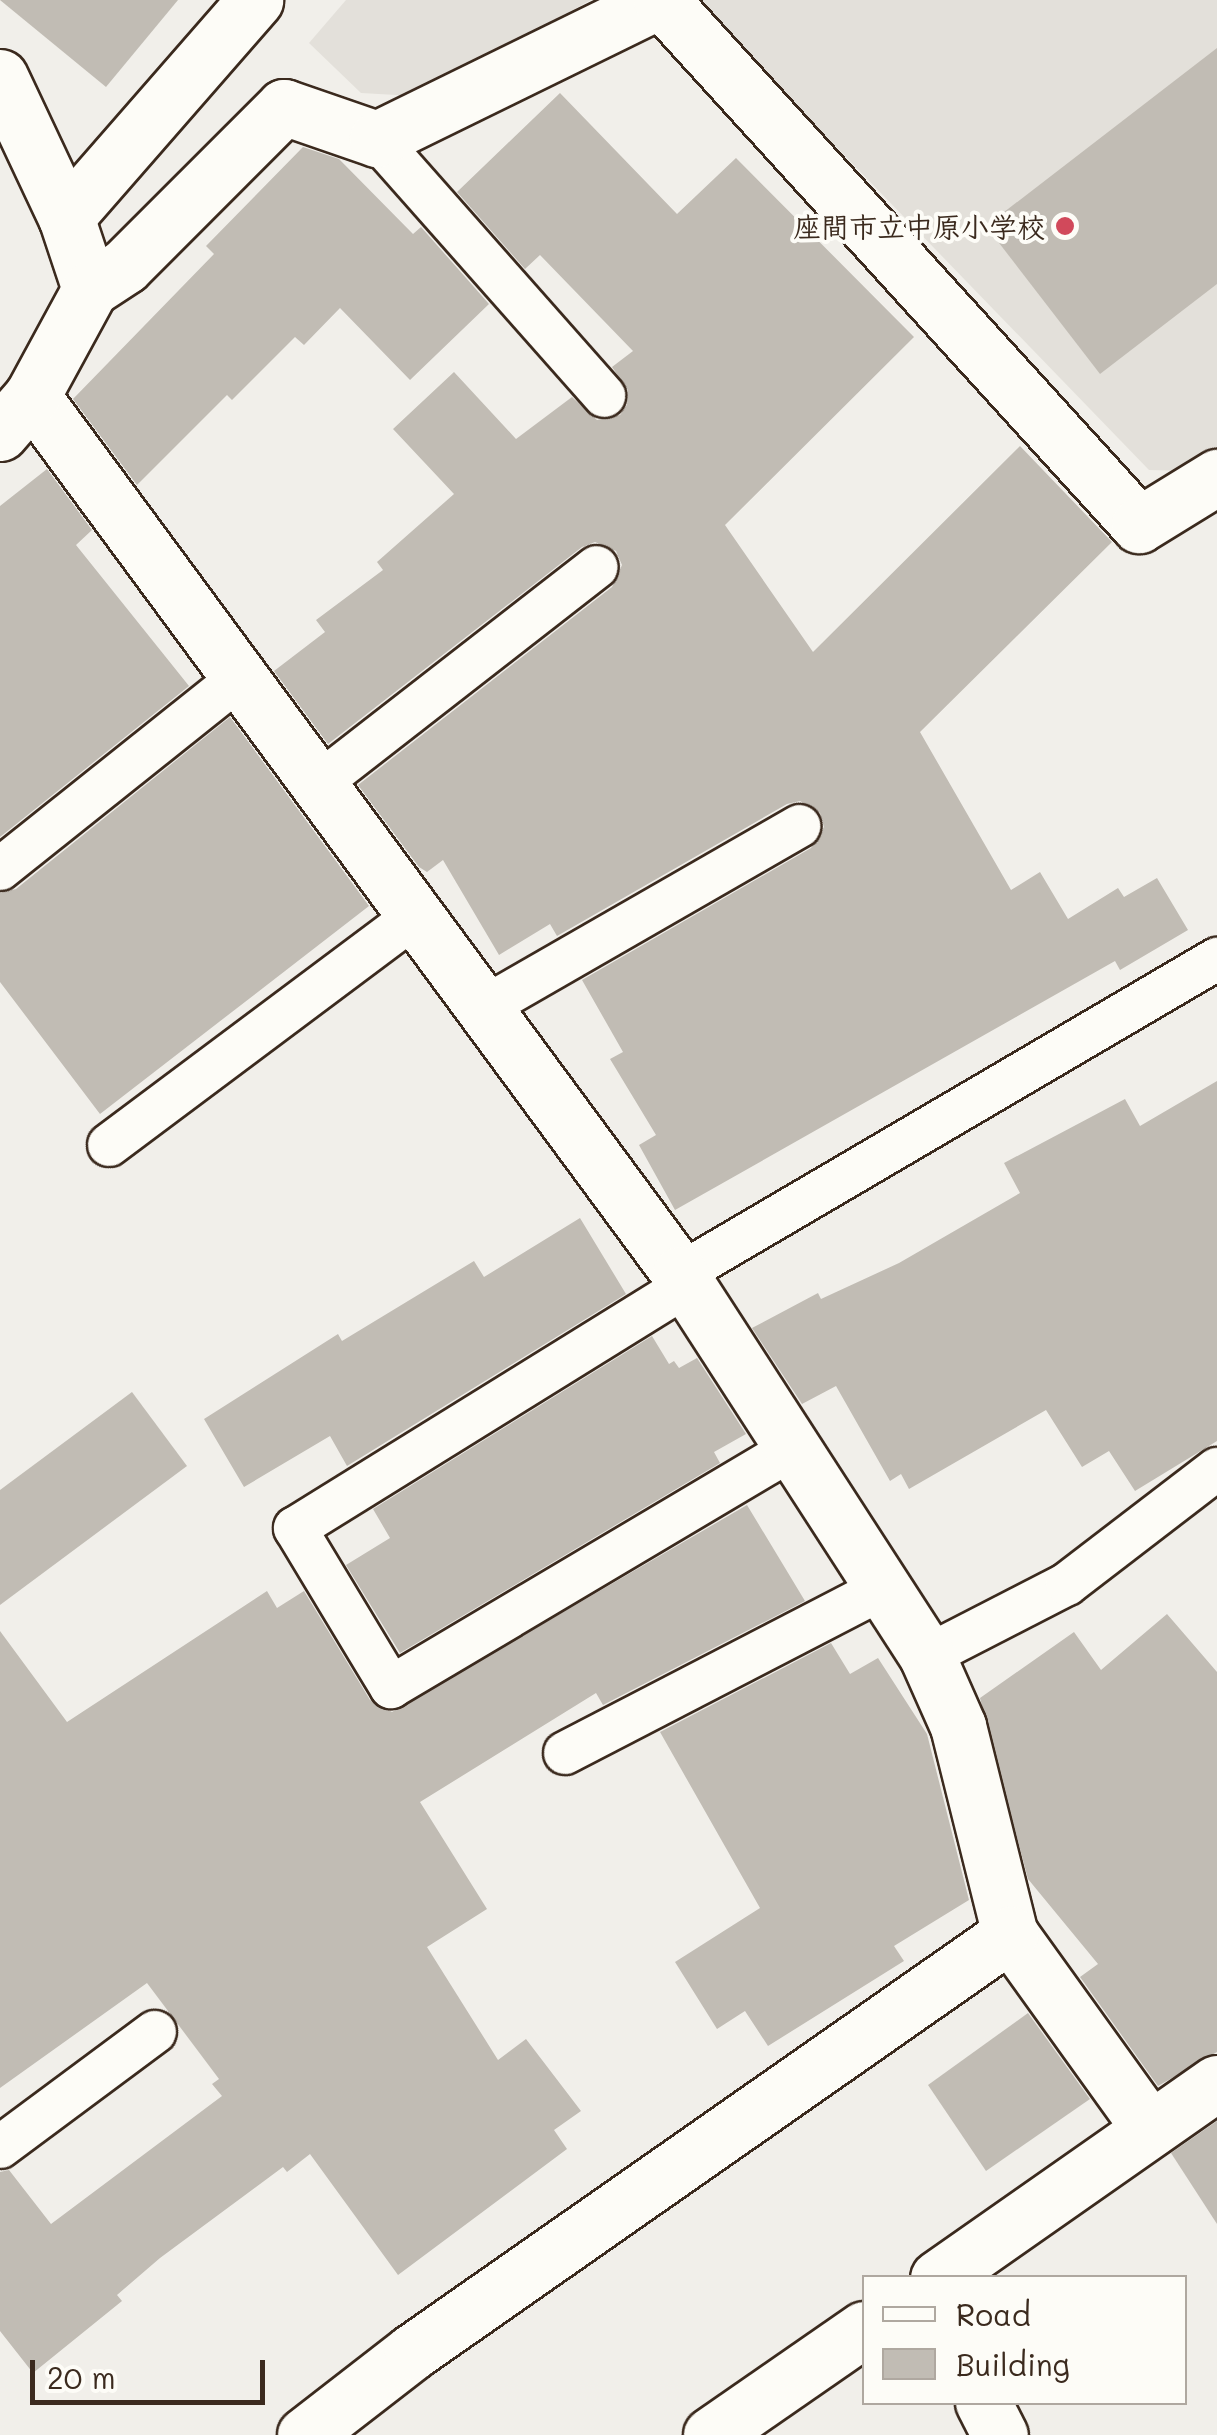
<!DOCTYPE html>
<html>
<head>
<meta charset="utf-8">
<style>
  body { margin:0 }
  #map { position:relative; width:1217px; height:2435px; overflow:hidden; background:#f1efea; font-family:Mali,"Klee One",sans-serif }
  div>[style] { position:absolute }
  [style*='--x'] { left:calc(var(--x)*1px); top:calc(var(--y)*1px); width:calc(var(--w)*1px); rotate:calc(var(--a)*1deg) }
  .built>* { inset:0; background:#e3e0da }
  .building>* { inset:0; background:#c1bcb4 }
  .roads { filter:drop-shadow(2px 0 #3b2a1e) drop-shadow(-2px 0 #3b2a1e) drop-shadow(0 2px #3b2a1e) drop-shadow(0 -2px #3b2a1e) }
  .service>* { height:42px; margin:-21px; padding:0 21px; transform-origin:21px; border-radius:21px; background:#fdfcf7 }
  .minor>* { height:55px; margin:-27.5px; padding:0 27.5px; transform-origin:27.5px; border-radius:27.5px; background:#fdfcf7 }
  .dots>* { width:28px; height:28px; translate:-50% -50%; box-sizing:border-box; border:5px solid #fdfcf7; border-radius:50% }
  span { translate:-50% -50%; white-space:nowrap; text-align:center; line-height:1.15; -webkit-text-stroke:8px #fdfcf7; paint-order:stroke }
  .poi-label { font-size:28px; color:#3b2a1e; font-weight:700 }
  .right { translate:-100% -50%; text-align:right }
  .legend { position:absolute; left:862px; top:2275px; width:325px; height:130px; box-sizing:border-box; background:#fdfcf7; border:2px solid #afa8a0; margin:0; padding:12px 18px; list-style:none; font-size:30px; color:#3b2a1e }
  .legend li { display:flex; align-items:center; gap:20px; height:50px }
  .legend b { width:50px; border:2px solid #afa8a0 }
  .scale { position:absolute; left:30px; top:2360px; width:235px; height:45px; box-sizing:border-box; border:5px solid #3b2a1e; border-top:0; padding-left:12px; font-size:30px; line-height:35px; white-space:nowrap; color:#3b2a1e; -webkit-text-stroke:8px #fdfcf7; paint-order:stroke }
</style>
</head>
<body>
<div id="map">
  <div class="built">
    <div style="clip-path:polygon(346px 0,591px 0,414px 96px,361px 93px,309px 43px)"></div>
    <div style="clip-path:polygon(694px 0,1217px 0,1217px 452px,1191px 471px,1149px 470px)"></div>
  </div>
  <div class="building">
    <div style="clip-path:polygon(0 0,178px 0,106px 87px)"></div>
    <div style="clip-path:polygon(1217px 48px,1217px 284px,1100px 374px,986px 226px)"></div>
    <div style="clip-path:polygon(560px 93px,677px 214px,736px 158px,914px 337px,725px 525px,813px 652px,1020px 446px,1112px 542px,920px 732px,1011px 890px,1040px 872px,1068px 919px,1118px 888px,1124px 897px,1157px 878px,1188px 930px,1120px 970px,1115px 961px,675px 1210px,639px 1145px,656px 1135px,610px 1059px,623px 1052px,582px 980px,811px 848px,824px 827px,820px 813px,800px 801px,787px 804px,557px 936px,550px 924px,499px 955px,443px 860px,427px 872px,419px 867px,358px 785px,612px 587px,622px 565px,616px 551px,595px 542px,582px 547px,328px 744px,274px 671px,325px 632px,316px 620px,383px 570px,377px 562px,454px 494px,393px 429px,454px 372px,516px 439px,572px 397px,597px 420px,620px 415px,627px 405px,628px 390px,612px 367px,633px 351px,540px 255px,525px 269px,457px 192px)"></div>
    <div style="clip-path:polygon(303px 147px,339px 159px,413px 234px,421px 227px,489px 304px,410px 380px,340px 308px,304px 345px,295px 337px,232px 400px,227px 395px,137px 485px,73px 399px,214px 254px,206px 246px)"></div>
    <div style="clip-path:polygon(47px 469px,92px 530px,76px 545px,189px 686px,0 837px,0 506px)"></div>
    <div style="clip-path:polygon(230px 717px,369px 906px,100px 1114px,0 982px,0 893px,16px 889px)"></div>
    <div style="clip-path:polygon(1217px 1081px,1217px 1441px,1135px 1491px,1109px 1451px,1082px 1467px,1046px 1410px,909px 1489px,901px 1474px,890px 1481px,836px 1386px,802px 1404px,752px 1328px,818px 1293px,821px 1299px,899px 1263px,1020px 1193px,1004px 1163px,1125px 1099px,1140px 1126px)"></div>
    <div style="clip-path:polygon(580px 1218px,626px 1294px,347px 1466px,330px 1436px,244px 1487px,204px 1419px,338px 1334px,342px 1341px,474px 1261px,484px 1277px)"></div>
    <div style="clip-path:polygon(652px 1336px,669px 1364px,674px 1361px,679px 1368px,697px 1358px,746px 1434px,714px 1452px,720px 1463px,400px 1653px,346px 1565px,390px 1538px,373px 1509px)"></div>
    <div style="clip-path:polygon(132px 1392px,187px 1466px,0 1605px,0 1490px)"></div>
    <div style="clip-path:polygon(747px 1505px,805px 1601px,603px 1705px,596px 1693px,420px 1802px,487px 1909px,427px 1947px,498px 2060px,526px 2039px,581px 2111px,554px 2130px,567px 2149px,398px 2275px,310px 2154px,287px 2172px,283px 2167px,160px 2258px,117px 2295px,122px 2301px,33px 2373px,0 2331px,0 2172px,9px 2170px,51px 2224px,222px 2096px,212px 2084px,219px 2079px,147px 1983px,0 2088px,0 1631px,67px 1722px,267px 1591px,277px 1608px,304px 1591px,370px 1700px,392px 1712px)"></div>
    <div style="clip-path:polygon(1167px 1614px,1217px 1672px,1217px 2052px,1158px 2086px,1080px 1977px,1098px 1964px,1028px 1879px,980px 1698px,1074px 1632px,1101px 1670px)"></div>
    <div style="clip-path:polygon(831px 1643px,850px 1674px,878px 1658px,927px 1734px,969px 1900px,894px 1946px,904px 1961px,768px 2046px,745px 2011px,717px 2029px,675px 1962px,760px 1908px,660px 1732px)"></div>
    <div style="clip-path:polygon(1028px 2013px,1090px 2099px,986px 2171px,928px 2085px)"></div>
    <div style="clip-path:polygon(1217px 2121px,1217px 2224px,1171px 2153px)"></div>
  </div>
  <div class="roads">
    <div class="service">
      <div style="--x:377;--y:139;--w:343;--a:48.5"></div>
      <div style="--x:318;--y:784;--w:353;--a:-37.9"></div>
      <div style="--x:0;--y:869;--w:306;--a:-38.6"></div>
      <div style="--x:483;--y:1008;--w:365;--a:-29.9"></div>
      <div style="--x:109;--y:1145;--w:382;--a:-36.8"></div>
      <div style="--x:680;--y:1274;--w:623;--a:-30.4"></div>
      <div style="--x:686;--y:1286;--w:460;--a:148.2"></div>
      <div style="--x:295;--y:1528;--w:186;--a:58.9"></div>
      <div style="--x:391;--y:1687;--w:463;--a:-30.7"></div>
      <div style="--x:927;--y:1656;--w:157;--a:-27.2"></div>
      <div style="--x:1067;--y:1584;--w:189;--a:-37.5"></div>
      <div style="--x:565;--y:1753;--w:357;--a:-27.4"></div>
      <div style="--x:0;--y:2147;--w:193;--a:-36.6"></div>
    </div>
    <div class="minor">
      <div style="--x:0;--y:77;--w:155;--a:64.8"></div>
      <div style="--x:90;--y:289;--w:76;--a:-108.4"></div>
      <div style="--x:66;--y:217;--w:288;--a:-48.9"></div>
      <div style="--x:32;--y:396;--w:1091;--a:53.57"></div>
      <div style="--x:680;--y:1274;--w:455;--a:57.1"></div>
      <div style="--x:927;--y:1656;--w:77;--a:66.1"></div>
      <div style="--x:958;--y:1726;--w:214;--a:76"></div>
      <div style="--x:1010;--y:1934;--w:240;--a:54.3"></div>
      <div style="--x:0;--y:433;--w:49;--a:-49.1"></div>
      <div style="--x:32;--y:396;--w:122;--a:-61.5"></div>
      <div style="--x:90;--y:289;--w:42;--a:-33.3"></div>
      <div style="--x:125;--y:266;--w:225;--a:-45"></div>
      <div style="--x:284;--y:107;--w:98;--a:19"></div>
      <div style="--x:377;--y:139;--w:316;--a:-26.1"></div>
      <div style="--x:661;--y:0;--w:710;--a:47.68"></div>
      <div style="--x:1139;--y:525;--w:92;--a:-31.6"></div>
      <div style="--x:938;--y:2278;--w:340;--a:-35"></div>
      <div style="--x:983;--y:2402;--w:37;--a:63"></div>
      <div style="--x:305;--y:2435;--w:135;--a:-37.8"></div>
      <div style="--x:412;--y:2352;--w:730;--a:-34.95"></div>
      <div style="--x:711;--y:2435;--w:186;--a:-34.7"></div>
    </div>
  </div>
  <div class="dots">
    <div style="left:1065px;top:226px;background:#d1495b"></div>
  </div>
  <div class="poi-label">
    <span class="right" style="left:1045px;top:226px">座間市立中原小学校</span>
  </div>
  <ul class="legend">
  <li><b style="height:12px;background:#fdfcf7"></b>Road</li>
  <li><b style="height:28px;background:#c1bcb4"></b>Building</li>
  </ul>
  <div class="scale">20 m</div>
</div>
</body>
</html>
